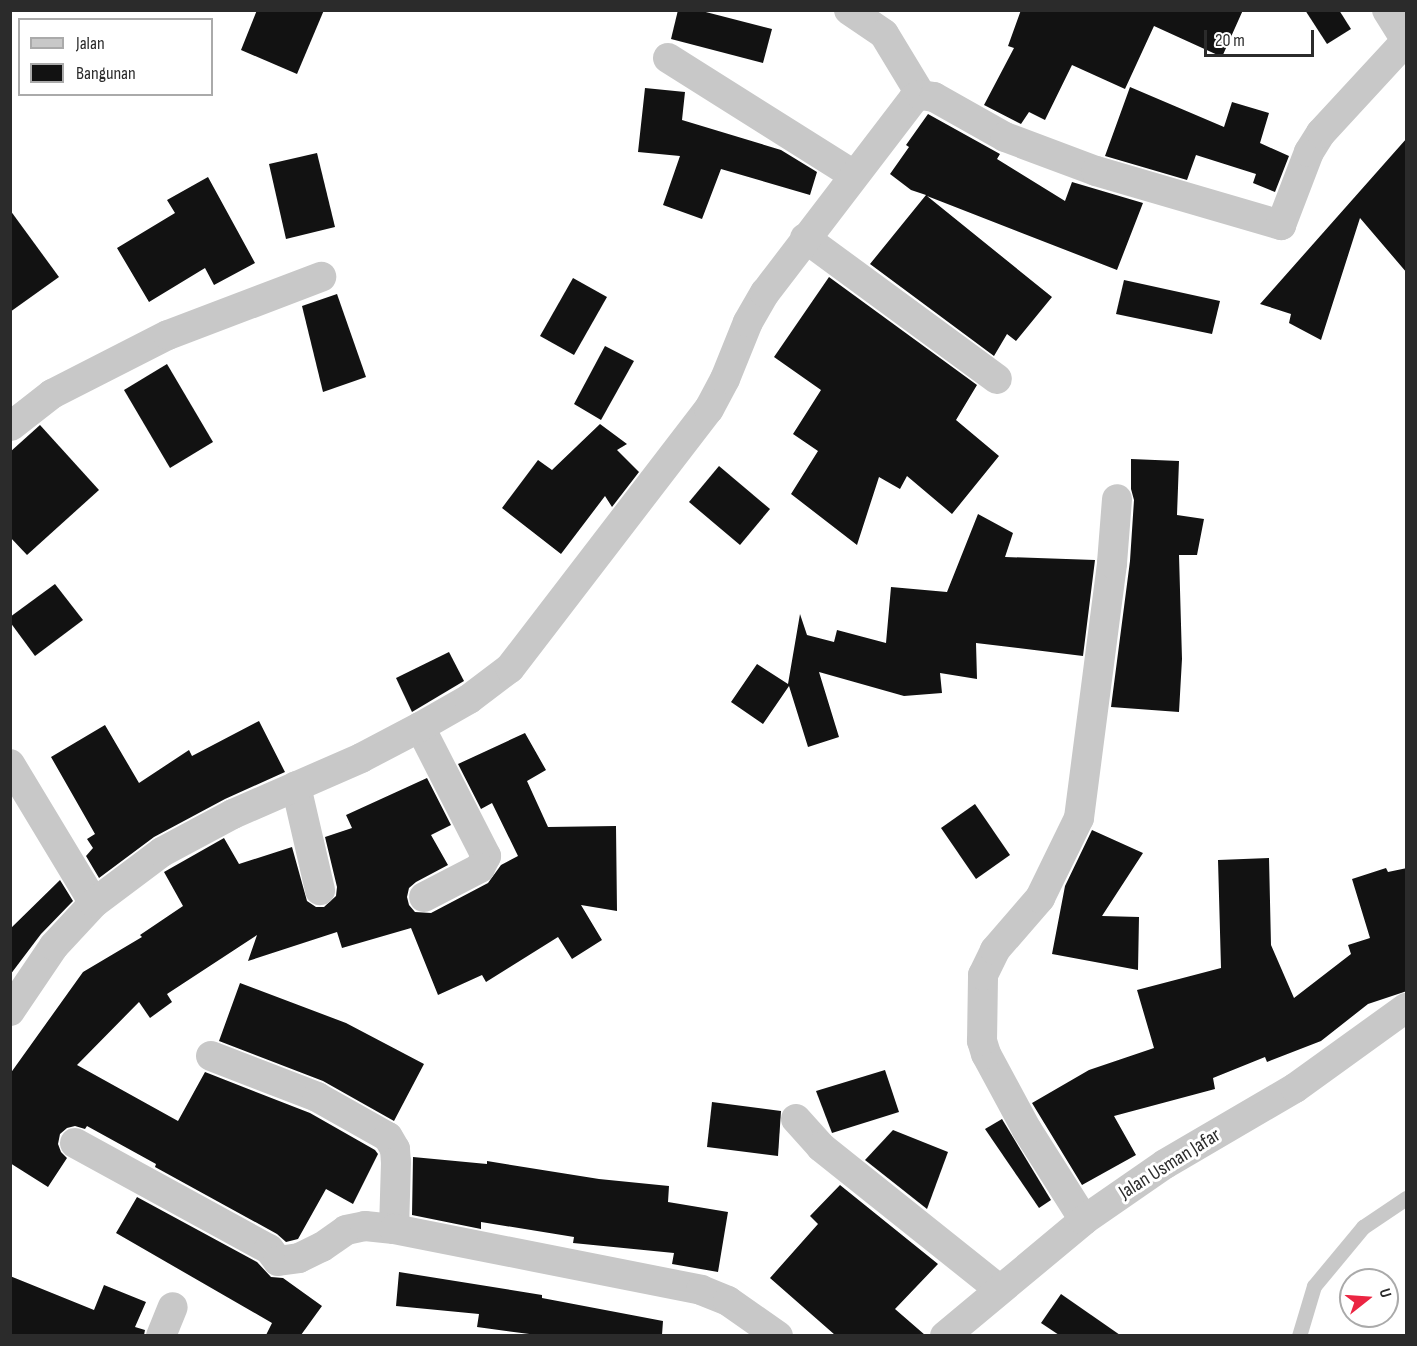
<!DOCTYPE html>
<html>
<head>
<meta charset="utf-8">
<style>
  body { margin:0 }
  #map { position:relative; width:1417px; height:1346px; overflow:hidden; background:#fff; font-family:"Sofia Sans Condensed",sans-serif }
  div>[style] { position:absolute }
  [style*='--x'] { left:calc(var(--x)*1px); top:calc(var(--y)*1px); width:calc(var(--w)*1px); rotate:calc(var(--a)*1deg) }
  .building>* { inset:0; background:#121212 }
  .service>* { height:15px; margin:-7.5px; padding:0 7.5px; transform-origin:7.5px; border-radius:7.5px; background:#c8c8c8 }
  .minor>* { height:30px; margin:-15px; padding:0 15px; transform-origin:15px; border-radius:15px; background:#c8c8c8 }
  span { translate:-50% -50%; white-space:nowrap; text-align:center; line-height:1.15; -webkit-text-stroke:6px #fff; paint-order:stroke }
  .street-label { font-size:20px; color:#2b2b2b }
  .frame { position:absolute; inset:0; border:12px solid #2b2b2b; pointer-events:none }
  .legend { position:absolute; left:18px; top:18px; width:195px; height:78px; box-sizing:border-box; background:#fff; border:2px solid #aaa; margin:0; padding:8px 10px; list-style:none; font-size:18px; color:#2b2b2b }
  .legend li { display:flex; align-items:center; gap:12px; height:30px }
  .legend b { width:30px; border:2px solid #aaa }
  .north { position:absolute; left:1339px; top:1268px; width:60px; height:60px; box-sizing:border-box; background:#fff; border:2px solid #aaa; border-radius:50%; rotate:73deg; font-size:16px; font-weight:700; line-height:24px; text-align:center; color:#2b2b2b }
  .north::after { content:''; display:block; margin:auto; width:21px; height:27px; background:#eb2542; clip-path:polygon(50% 0,100% 100%,50% 72%,0 100%) }
  .scale { position:absolute; left:1204px; top:30px; width:110px; height:27px; box-sizing:border-box; border:3px solid #2b2b2b; border-top:0; padding-left:8px; font-size:18px; line-height:21px; white-space:nowrap; color:#2b2b2b; -webkit-text-stroke:4px #fff; paint-order:stroke }
</style>
</head>
<body>
<div id="map">
  <div class="building">
    <div style="clip-path:polygon(257px 10px,324px 10px,297px 74px,241px 50px)"></div>
    <div style="clip-path:polygon(678px 10px,698px 10px,772px 29px,763px 63px,671px 39px)"></div>
    <div style="clip-path:polygon(1021px 10px,1243px 10px,1222px 57px,1154px 26px,1125px 89px,1072px 65px,1045px 120px,1029px 112px,1021px 124px,984px 105px,1014px 48px,1008px 46px)"></div>
    <div style="clip-path:polygon(1305px 10px,1339px 10px,1351px 29px,1327px 44px)"></div>
    <div style="clip-path:polygon(1130px 87px,1224px 127px,1232px 102px,1269px 113px,1260px 143px,1289px 156px,1275px 192px,1253px 183px,1256px 174px,1196px 155px,1187px 180px,1105px 156px)"></div>
    <div style="clip-path:polygon(645px 88px,685px 92px,682px 120px,781px 150px,817px 172px,810px 195px,721px 169px,702px 219px,663px 205px,680px 156px,638px 152px)"></div>
    <div style="clip-path:polygon(928px 114px,1000px 154px,997px 159px,1065px 201px,1072px 182px,1143px 203px,1117px 270px,927px 196px,1052px 297px,1016px 341px,1007px 334px,994px 356px,870px 264px,926px 195px,911px 190px,890px 174px,909px 147px,906px 145px)"></div>
    <div style="clip-path:polygon(1407px 138px,1407px 273px,1360px 218px,1321px 340px,1289px 323px,1291px 314px,1260px 304px)"></div>
    <div style="clip-path:polygon(317px 153px,335px 227px,286px 239px,269px 164px)"></div>
    <div style="clip-path:polygon(208px 177px,255px 263px,214px 285px,205px 268px,149px 302px,117px 248px,175px 213px,167px 200px)"></div>
    <div style="clip-path:polygon(10px 210px,59px 277px,10px 312px)"></div>
    <div style="clip-path:polygon(829px 277px,977px 385px,956px 420px,999px 456px,952px 514px,907px 476px,900px 489px,879px 477px,857px 545px,791px 494px,818px 451px,793px 434px,821px 390px,774px 357px)"></div>
    <div style="clip-path:polygon(573px 278px,607px 297px,574px 355px,540px 336px)"></div>
    <div style="clip-path:polygon(1124px 280px,1220px 301px,1212px 334px,1116px 314px)"></div>
    <div style="clip-path:polygon(337px 294px,366px 377px,323px 392px,302px 306px)"></div>
    <div style="clip-path:polygon(605px 346px,634px 361px,601px 420px,574px 404px)"></div>
    <div style="clip-path:polygon(167px 364px,213px 442px,170px 468px,124px 390px)"></div>
    <div style="clip-path:polygon(600px 424px,627px 444px,617px 450px,639px 472px,612px 507px,605px 496px,561px 554px,502px 508px,538px 460px,552px 470px)"></div>
    <div style="clip-path:polygon(40px 425px,99px 490px,27px 555px,10px 537px,10px 452px)"></div>
    <div style="clip-path:polygon(1131px 459px,1179px 461px,1177px 515px,1204px 519px,1197px 555px,1179px 555px,1182px 659px,1179px 712px,1111px 707px,1130px 561px,1134px 500px,1131px 489px)"></div>
    <div style="clip-path:polygon(719px 466px,770px 509px,740px 545px,689px 502px)"></div>
    <div style="clip-path:polygon(978px 514px,1013px 533px,1005px 557px,1095px 560px,1083px 656px,976px 643px,977px 679px,940px 673px,942px 693px,904px 696px,819px 672px,839px 737px,808px 747px,789px 686px,763px 724px,731px 702px,757px 664px,788px 684px,800px 614px,807px 635px,834px 642px,837px 630px,886px 643px,891px 587px,947px 592px)"></div>
    <div style="clip-path:polygon(55px 584px,83px 620px,35px 656px,10px 622px,10px 617px)"></div>
    <div style="clip-path:polygon(449px 652px,464px 681px,412px 712px,396px 678px)"></div>
    <div style="clip-path:polygon(259px 721px,285px 772px,225px 799px,154px 837px,99px 878px,86px 856px,93px 848px,87px 839px,95px 834px,51px 757px,105px 725px,139px 783px,189px 750px,192px 756px)"></div>
    <div style="clip-path:polygon(525px 733px,546px 770px,527px 781px,548px 827px,616px 826px,617px 911px,581px 905px,602px 940px,572px 959px,558px 937px,486px 982px,482px 975px,438px 995px,411px 928px,342px 948px,337px 932px,248px 961px,257px 935px,167px 994px,172px 1002px,150px 1018px,139px 1002px,77px 1065px,178px 1121px,205px 1072px,310px 1113px,375px 1150px,378px 1154px,353px 1204px,326px 1189px,298px 1239px,286px 1242px,277px 1234px,155px 1167px,156px 1164px,87px 1126px,85px 1129px,75px 1126px,67px 1128px,60px 1134px,58px 1144px,61px 1152px,67px 1158px,48px 1187px,10px 1163px,10px 1074px,83px 972px,142px 937px,140px 935px,183px 906px,164px 872px,224px 838px,239px 864px,292px 847px,307px 901px,316px 907px,324px 907px,336px 896px,337px 887px,325px 837px,352px 828px,346px 815px,427px 778px,451px 825px,431px 835px,448px 865px,416px 882px,409px 888px,407px 897px,409px 905px,415px 912px,431px 913px,488px 883px,501px 865px,518px 856px,492px 803px,481px 809px,458px 764px)"></div>
    <div style="clip-path:polygon(975px 804px,1010px 855px,976px 879px,941px 828px)"></div>
    <div style="clip-path:polygon(1092px 830px,1143px 853px,1102px 916px,1139px 917px,1138px 970px,1052px 954px,1065px 886px)"></div>
    <div style="clip-path:polygon(1269px 858px,1271px 945px,1294px 998px,1351px 954px,1348px 945px,1370px 938px,1352px 879px,1386px 868px,1388px 872px,1407px 868px,1407px 991px,1368px 1004px,1321px 1041px,1267px 1062px,1265px 1057px,1213px 1078px,1215px 1089px,1114px 1116px,1136px 1155px,1082px 1185px,1032px 1103px,1089px 1070px,1154px 1048px,1137px 990px,1221px 968px,1218px 860px)"></div>
    <div style="clip-path:polygon(60px 880px,73px 901px,41px 934px,10px 975px,10px 929px)"></div>
    <div style="clip-path:polygon(240px 983px,346px 1023px,424px 1064px,394px 1121px,323px 1081px,219px 1041px)"></div>
    <div style="clip-path:polygon(885px 1070px,899px 1112px,832px 1133px,816px 1091px)"></div>
    <div style="clip-path:polygon(712px 1102px,781px 1111px,778px 1156px,707px 1147px)"></div>
    <div style="clip-path:polygon(1002px 1119px,1051px 1200px,1039px 1208px,985px 1129px)"></div>
    <div style="clip-path:polygon(893px 1130px,948px 1152px,927px 1209px,865px 1160px)"></div>
    <div style="clip-path:polygon(413px 1157px,487px 1164px,487px 1161px,599px 1179px,669px 1186px,668px 1202px,728px 1212px,718px 1272px,672px 1264px,674px 1253px,573px 1243px,574px 1237px,481px 1222px,481px 1229px,412px 1215px)"></div>
    <div style="clip-path:polygon(840px 1185px,938px 1264px,895px 1309px,925px 1335px,835px 1335px,770px 1278px,818px 1224px,810px 1216px)"></div>
    <div style="clip-path:polygon(137px 1197px,257px 1262px,271px 1277px,283px 1278px,322px 1306px,301px 1335px,266px 1335px,272px 1323px,116px 1233px)"></div>
    <div style="clip-path:polygon(399px 1272px,542px 1295px,542px 1298px,663px 1321px,662px 1335px,537px 1335px,477px 1327px,479px 1314px,396px 1306px)"></div>
    <div style="clip-path:polygon(10px 1276px,94px 1310px,104px 1285px,146px 1302px,135px 1327px,145px 1330px,144px 1335px,10px 1335px)"></div>
    <div style="clip-path:polygon(1061px 1294px,1120px 1335px,1059px 1335px,1041px 1323px)"></div>
  </div>
  <div class="service">
    <div style="--x:1299;--y:1336;--w:52;--a:-73.3"></div>
    <div style="--x:1314;--y:1286;--w:77;--a:-50.3"></div>
    <div style="--x:1363;--y:1227;--w:52;--a:-34"></div>
  </div>
  <div class="minor">
    <div style="--x:849;--y:10;--w:42;--a:34.4"></div>
    <div style="--x:884;--y:34;--w:71;--a:58.8"></div>
    <div style="--x:1387;--y:10;--w:36;--a:58"></div>
    <div style="--x:668;--y:58;--w:220;--a:32.2"></div>
    <div style="--x:805;--y:238;--w:238;--a:36.3"></div>
    <div style="--x:11;--y:426;--w:52;--a:-38"></div>
    <div style="--x:52;--y:394;--w:130;--a:-27"></div>
    <div style="--x:168;--y:335;--w:164;--a:-20.8"></div>
    <div style="--x:420;--y:727;--w:145;--a:62.9"></div>
    <div style="--x:486;--y:856;--w:13;--a:117"></div>
    <div style="--x:480;--y:868;--w:63;--a:152.6"></div>
    <div style="--x:10;--y:764;--w:162;--a:58.9"></div>
    <div style="--x:296;--y:786;--w:107;--a:77"></div>
    <div style="--x:10;--y:1011;--w:78;--a:-55.9"></div>
    <div style="--x:54;--y:946;--w:59;--a:-47.1"></div>
    <div style="--x:94;--y:903;--w:85;--a:-36.9"></div>
    <div style="--x:162;--y:852;--w:81;--a:-28.2"></div>
    <div style="--x:233;--y:814;--w:140;--a:-23.6"></div>
    <div style="--x:361;--y:758;--w:67;--a:-27.7"></div>
    <div style="--x:420;--y:727;--w:56;--a:-29.7"></div>
    <div style="--x:469;--y:699;--w:51;--a:-37.1"></div>
    <div style="--x:510;--y:668;--w:327;--a:-52.5"></div>
    <div style="--x:709;--y:409;--w:34;--a:-62"></div>
    <div style="--x:725;--y:379;--w:61;--a:-68"></div>
    <div style="--x:748;--y:322;--w:34;--a:-60"></div>
    <div style="--x:765;--y:293;--w:245;--a:-52.6"></div>
    <div style="--x:914;--y:98;--w:8;--a:-23"></div>
    <div style="--x:921;--y:95;--w:13;--a:9"></div>
    <div style="--x:934;--y:97;--w:81;--a:29.4"></div>
    <div style="--x:1005;--y:137;--w:97;--a:20.5"></div>
    <div style="--x:1096;--y:171;--w:193;--a:16.3"></div>
    <div style="--x:1281;--y:225;--w:78;--a:-69"></div>
    <div style="--x:1309;--y:152;--w:22;--a:-58"></div>
    <div style="--x:1321;--y:133;--w:125;--a:-47.3"></div>
    <div style="--x:211;--y:1056;--w:114;--a:21.1"></div>
    <div style="--x:317;--y:1097;--w:81;--a:29.4"></div>
    <div style="--x:388;--y:1137;--w:14;--a:60"></div>
    <div style="--x:395;--y:1149;--w:13;--a:86"></div>
    <div style="--x:396;--y:1162;--w:67;--a:91.7"></div>
    <div style="--x:796;--y:1119;--w:38;--a:48"></div>
    <div style="--x:821;--y:1147;--w:228;--a:38.6"></div>
    <div style="--x:75;--y:1143;--w:221;--a:28.7"></div>
    <div style="--x:269;--y:1249;--w:15;--a:53"></div>
    <div style="--x:278;--y:1261;--w:21;--a:-8"></div>
    <div style="--x:299;--y:1258;--w:25;--a:-26"></div>
    <div style="--x:322;--y:1247;--w:29;--a:-35"></div>
    <div style="--x:346;--y:1230;--w:19;--a:-12"></div>
    <div style="--x:365;--y:1226;--w:29;--a:6"></div>
    <div style="--x:394;--y:1229;--w:313;--a:11.2"></div>
    <div style="--x:701;--y:1290;--w:29;--a:22"></div>
    <div style="--x:728;--y:1301;--w:61;--a:35"></div>
    <div style="--x:1084;--y:1220;--w:107;--a:-122.3"></div>
    <div style="--x:1027;--y:1130;--w:86;--a:-118.3"></div>
    <div style="--x:986;--y:1054;--w:14;--a:-107"></div>
    <div style="--x:982;--y:1041;--w:66;--a:-89.1"></div>
    <div style="--x:983;--y:975;--w:28;--a:-64"></div>
    <div style="--x:995;--y:950;--w:69;--a:-49.1"></div>
    <div style="--x:1040;--y:898;--w:89;--a:-64"></div>
    <div style="--x:1079;--y:818;--w:257;--a:-82.6"></div>
    <div style="--x:1112;--y:563;--w:64;--a:-85.5"></div>
    <div style="--x:161;--y:1336;--w:31;--a:-68"></div>
    <div style="--x:945;--y:1336;--w:181;--a:-39.8"></div>
    <div style="--x:1084;--y:1220;--w:98;--a:-34.7"></div>
    <div style="--x:1165;--y:1164;--w:151;--a:-30.3"></div>
    <div style="--x:1295;--y:1088;--w:137;--a:-35.8"></div>
  </div>
  <div class="street-label">
    <span style="left:1170px;top:1164px;rotate:-32deg">Jalan Usman Jafar</span>
  </div>
  <div class="frame"></div>
  <ul class="legend">
  <li><b style="height:8px;background:#c8c8c8"></b>Jalan</li>
  <li><b style="height:16px;background:#121212"></b>Bangunan</li>
  </ul>
  <div class="north">U</div>
  <div class="scale">20 m</div>
</div>
</body>
</html>
